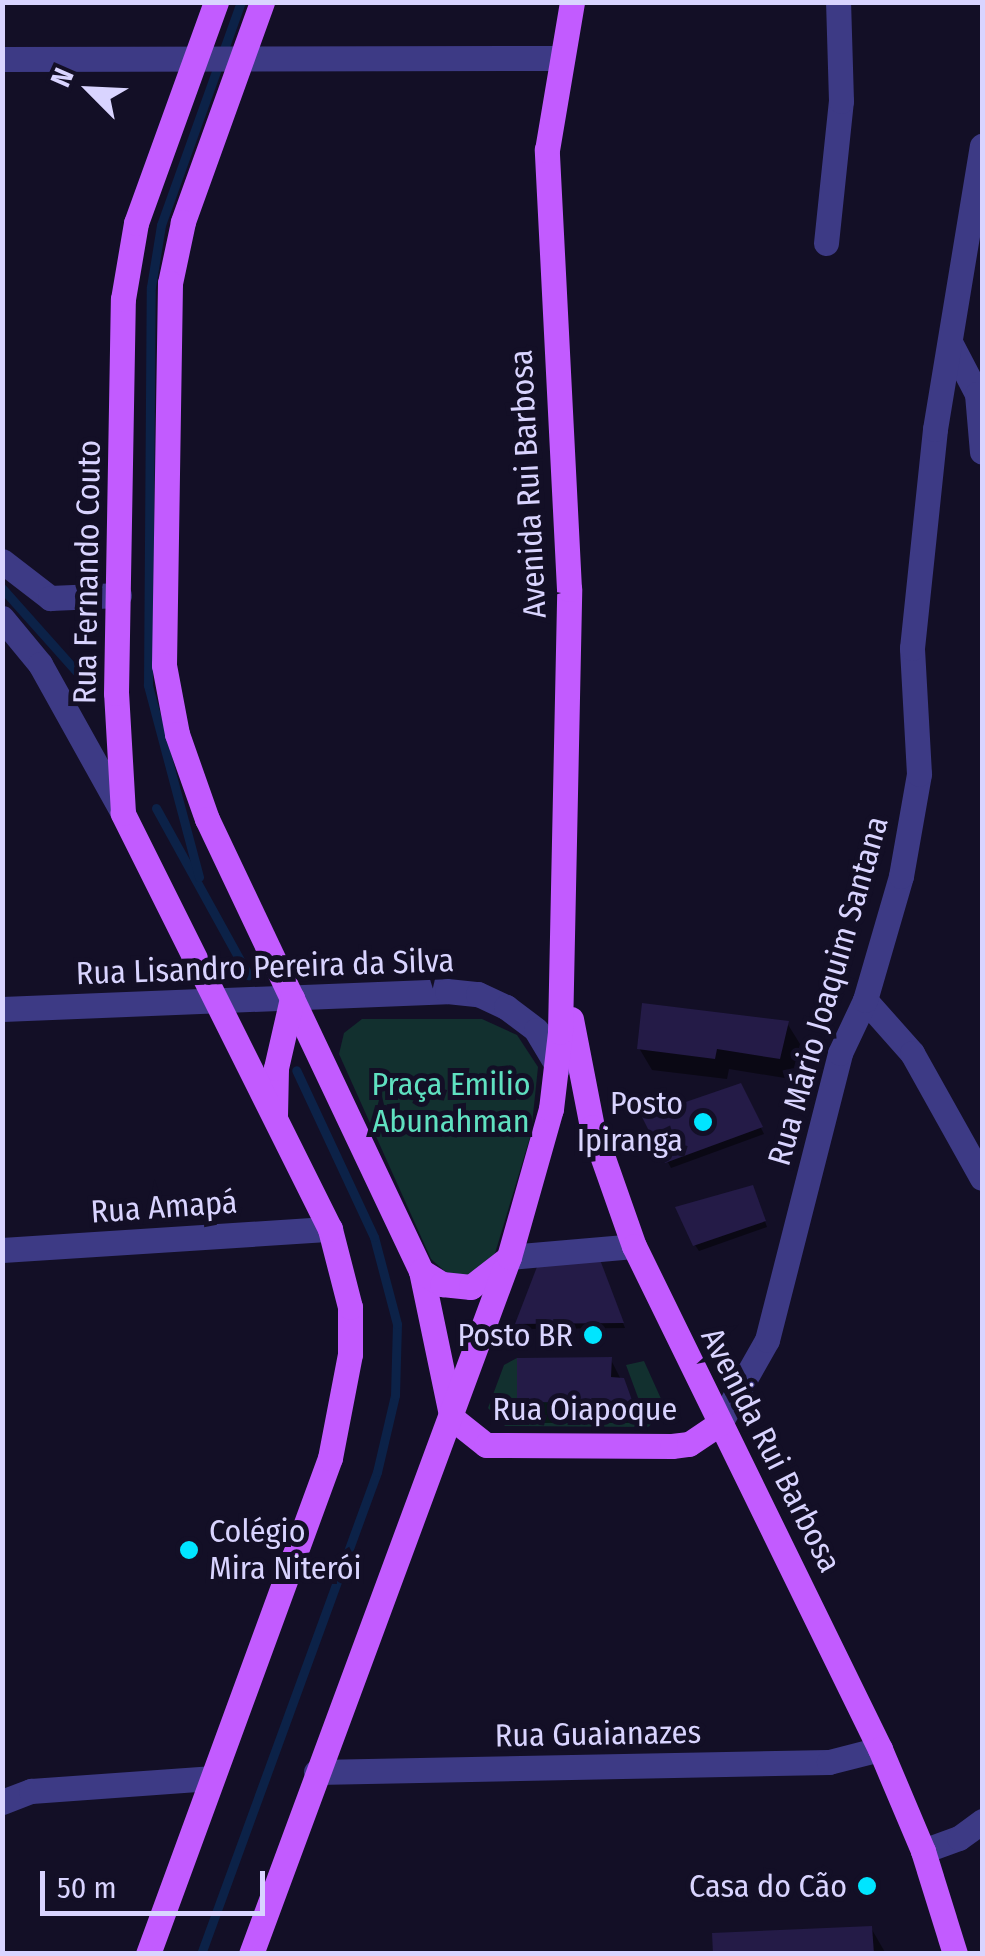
<!DOCTYPE html>
<html>
<head>
<meta charset="utf-8">
<style>
  body { margin:0 }
  #map { position:relative; width:985px; height:1956px; overflow:hidden; background:#130f26; font-family:"Fira Sans Condensed",sans-serif }
  div>[style] { position:absolute }
  [style*='--x'] { left:calc(var(--x)*1px); top:calc(var(--y)*1px); width:calc(var(--w)*1px); rotate:calc(var(--a)*1deg) }
  .green>* { inset:0; background:#12302f }
  .shadow>* { inset:0; background:#0007 }
  .stream>* { height:9px; margin:-4.5px; padding:0 4.5px; transform-origin:4.5px; border-radius:4.5px; background:#0c2248 }
  .building>* { inset:0; background:#241b47 }
  .minor>* { height:25px; margin:-12.5px; padding:0 12.5px; transform-origin:12.5px; border-radius:12.5px; background:#3d3a85 }
  .major>* { height:25px; margin:-12.5px; padding:0 12.5px; transform-origin:12.5px; border-radius:12.5px; background:#c25bff }
  .dots>* { width:28px; height:28px; translate:-50% -50%; box-sizing:border-box; border:5px solid #130f26; border-radius:50% }
  span { translate:-50% -50%; white-space:nowrap; text-align:center; line-height:1.15; -webkit-text-stroke:10px #130f26; paint-order:stroke }
  .street-label { font-size:32px; color:#d9d4ff }
  .park-label { font-size:32px; color:#5fe0c0 }
  .poi-label { font-size:32px; color:#d9d4ff }
  .right { translate:-100% -50%; text-align:right }
  .left { translate:0 -50%; text-align:left }
  .frame { position:absolute; inset:0; border:5px solid #d9d4ff; pointer-events:none }
  .north { position:absolute; left:40px; top:40px; width:100px; height:100px; -webkit-text-stroke:8px #130f26; paint-order:stroke; rotate:294deg; font-size:28px; font-weight:700; line-height:40px; text-align:center; color:#d9d4ff }
  .north::after { content:''; display:block; margin:auto; width:35px; height:45px; background:#d9d4ff; clip-path:polygon(50% 0,100% 100%,50% 72%,0 100%) }
  .scale { position:absolute; left:40px; top:1871px; width:225px; height:45px; box-sizing:border-box; border:5px solid #d9d4ff; border-top:0; padding-left:12px; font-size:30px; line-height:35px; white-space:nowrap; color:#d9d4ff; -webkit-text-stroke:8px #130f26; paint-order:stroke }
</style>
</head>
<body>
<div id="map">
  <div class="green">
    <div style="clip-path:polygon(362px 1019px,482px 1019px,517px 1035px,538px 1067px,531px 1134px,493px 1260px,474px 1276px,449px 1275px,431px 1259px,339px 1054px,344px 1033px)"></div>
    <div style="clip-path:polygon(517px 1358px,518px 1402px,640px 1403px,626px 1365px,644px 1361px,667px 1412px,648px 1427px,505px 1426px,488px 1408px,504px 1365px)"></div>
  </div>
  <div class="shadow">
    <div style="clip-path:polygon(787px 1023px,800px 1044px,791px 1079px,729px 1069px,727px 1079px,652px 1070px,639px 1048px)"></div>
    <div style="clip-path:polygon(740px 1086px,764px 1134px,671px 1168px,645px 1118px)"></div>
    <div style="clip-path:polygon(755px 1194px,767px 1227px,699px 1251px,695px 1245px)"></div>
    <div style="clip-path:polygon(601px 1266px,625px 1328px,521px 1329px,518px 1324px)"></div>
    <div style="clip-path:polygon(611px 1360px,643px 1423px,532px 1423px,520px 1401px)"></div>
    <div style="clip-path:polygon(871px 1928px,886px 1954px,716px 1954px)"></div>
  </div>
  <div class="stream">
    <div style="--x:2;--y:588;--w:125;--a:48.3"></div>
    <div style="--x:156;--y:808;--w:191;--a:61.1"></div>
    <div style="--x:199;--y:877;--w:199;--a:-104.9"></div>
    <div style="--x:148;--y:685;--w:398;--a:-89.6"></div>
    <div style="--x:151;--y:287;--w:63;--a:-80.8"></div>
    <div style="--x:161;--y:225;--w:237;--a:-70.3"></div>
    <div style="--x:201;--y:1954;--w:513;--a:-69.94"></div>
    <div style="--x:377;--y:1472;--w:79;--a:-76.8"></div>
    <div style="--x:395;--y:1395;--w:71;--a:-88.4"></div>
    <div style="--x:397;--y:1324;--w:90;--a:-104.8"></div>
    <div style="--x:374;--y:1237;--w:184;--a:-115"></div>
  </div>
  <div class="building">
    <div style="clip-path:polygon(642px 1003px,789px 1021px,780px 1059px,717px 1049px,715px 1059px,637px 1049px)"></div>
    <div style="clip-path:polygon(741px 1083px,763px 1127px,665px 1163px,642px 1117px)"></div>
    <div style="clip-path:polygon(753px 1185px,766px 1221px,693px 1246px,675px 1207px)"></div>
    <div style="clip-path:polygon(599px 1257px,624px 1323px,515px 1324px,540px 1259px)"></div>
    <div style="clip-path:polygon(612px 1357px,611px 1377px,624px 1378px,633px 1403px,517px 1402px,517px 1358px)"></div>
    <div style="clip-path:polygon(872px 1926px,874px 1954px,713px 1954px,712px 1933px)"></div>
  </div>
  <div class="minor">
    <div style="--x:2;--y:59;--w:559;--a:-0.1"></div>
    <div style="--x:826;--y:243;--w:143;--a:-84"></div>
    <div style="--x:841;--y:101;--w:99;--a:-91.7"></div>
    <div style="--x:951;--y:344;--w:56;--a:62.5"></div>
    <div style="--x:977;--y:394;--w:58;--a:85.1"></div>
    <div style="--x:2;--y:561;--w:61;--a:37.6"></div>
    <div style="--x:50;--y:598;--w:69;--a:-2.5"></div>
    <div style="--x:2;--y:618;--w:60;--a:50.4"></div>
    <div style="--x:40;--y:664;--w:171;--a:60.9"></div>
    <div style="--x:865;--y:1000;--w:71;--a:48.4"></div>
    <div style="--x:912;--y:1053;--w:143;--a:60.8"></div>
    <div style="--x:2;--y:1009;--w:445;--a:-2.3"></div>
    <div style="--x:447;--y:991;--w:31;--a:6"></div>
    <div style="--x:478;--y:994;--w:31;--a:25"></div>
    <div style="--x:506;--y:1007;--w:38;--a:37"></div>
    <div style="--x:536;--y:1030;--w:43;--a:59.3"></div>
    <div style="--x:2;--y:1250;--w:329;--a:-3.7"></div>
    <div style="--x:509;--y:1257;--w:125;--a:-5"></div>
    <div style="--x:720;--y:1423;--w:95;--a:-60.5"></div>
    <div style="--x:767;--y:1340;--w:296;--a:-75.7"></div>
    <div style="--x:840;--y:1053;--w:59;--a:-64.7"></div>
    <div style="--x:865;--y:1000;--w:129;--a:-73.8"></div>
    <div style="--x:901;--y:876;--w:104;--a:-80"></div>
    <div style="--x:919;--y:774;--w:126;--a:-93.2"></div>
    <div style="--x:912;--y:648;--w:220;--a:-84"></div>
    <div style="--x:935;--y:429;--w:287;--a:-80.6"></div>
    <div style="--x:316;--y:1772;--w:513;--a:-1.12"></div>
    <div style="--x:829;--y:1762;--w:53;--a:-14.3"></div>
    <div style="--x:2;--y:1802;--w:31;--a:-21"></div>
    <div style="--x:31;--y:1791;--w:180;--a:-4.1"></div>
    <div style="--x:923;--y:1851;--w:38;--a:-20"></div>
    <div style="--x:959;--y:1838;--w:29;--a:-36"></div>
  </div>
  <div class="major">
    <div style="--x:262;--y:2;--w:234;--a:109.8"></div>
    <div style="--x:183;--y:222;--w:62;--a:102"></div>
    <div style="--x:170;--y:283;--w:382;--a:90.9"></div>
    <div style="--x:164;--y:665;--w:70;--a:79.3"></div>
    <div style="--x:177;--y:734;--w:90;--a:70.6"></div>
    <div style="--x:207;--y:819;--w:500;--a:64.66"></div>
    <div style="--x:421;--y:1271;--w:146;--a:78.2"></div>
    <div style="--x:571;--y:1019;--w:110;--a:79"></div>
    <div style="--x:592;--y:1127;--w:126;--a:70.6"></div>
    <div style="--x:634;--y:1246;--w:560;--a:63.94"></div>
    <div style="--x:880;--y:1749;--w:111;--a:67.1"></div>
    <div style="--x:923;--y:1851;--w:108;--a:72.7"></div>
    <div style="--x:275;--y:1116;--w:48;--a:-88.8"></div>
    <div style="--x:276;--y:1068;--w:72;--a:-77.1"></div>
    <div style="--x:421;--y:1271;--w:25;--a:32"></div>
    <div style="--x:442;--y:1284;--w:29;--a:6"></div>
    <div style="--x:471;--y:1287;--w:46;--a:-37.9"></div>
    <div style="--x:452;--y:1418;--w:43;--a:38.5"></div>
    <div style="--x:486;--y:1445;--w:186;--a:0.3"></div>
    <div style="--x:672;--y:1446;--w:17;--a:-7"></div>
    <div style="--x:689;--y:1444;--w:37;--a:-34"></div>
    <div style="--x:148;--y:1954;--w:528;--a:-69.85"></div>
    <div style="--x:330;--y:1458;--w:106;--a:-79.1"></div>
    <div style="--x:350;--y:1354;--w:47;--a:-90"></div>
    <div style="--x:350;--y:1307;--w:81;--a:-104.4"></div>
    <div style="--x:330;--y:1229;--w:465;--a:-116.5"></div>
    <div style="--x:123;--y:813;--w:120;--a:-93.3"></div>
    <div style="--x:116;--y:693;--w:394;--a:-89"></div>
    <div style="--x:123;--y:299;--w:77;--a:-80.3"></div>
    <div style="--x:136;--y:223;--w:235;--a:-70.1"></div>
    <div style="--x:251;--y:1954;--w:743;--a:-69.69"></div>
    <div style="--x:509;--y:1257;--w:154;--a:-74.2"></div>
    <div style="--x:551;--y:1109;--w:78;--a:-83.3"></div>
    <div style="--x:560;--y:1032;--w:443;--a:-88.8"></div>
    <div style="--x:569;--y:589;--w:440;--a:-92.9"></div>
    <div style="--x:547;--y:150;--w:150;--a:-80.4"></div>
  </div>
  <div class="dots">
    <div style="left:703px;top:1122px;background:#00e5ff"></div>
    <div style="left:593px;top:1335px;background:#00e5ff"></div>
    <div style="left:189px;top:1550px;background:#00e5ff"></div>
    <div style="left:867px;top:1886px;background:#00e5ff"></div>
  </div>
  <div class="street-label">
    <span style="left:528px;top:484px;rotate:-93deg">Avenida Rui Barbosa</span>
    <span style="left:87px;top:572px;rotate:-89deg">Rua Fernando Couto</span>
    <span style="left:265px;top:967px;rotate:-2deg">Rua Lisandro Pereira da Silva</span>
    <span style="left:828px;top:991px;rotate:-74deg">Rua Mário Joaquim Santana</span>
    <span style="left:164px;top:1207px;rotate:-4deg">Rua Amapá</span>
    <span style="left:585px;top:1409px">Rua Oiapoque</span>
    <span style="left:771px;top:1450px;rotate:63deg">Avenida Rui Barbosa</span>
    <span style="left:598px;top:1734px;rotate:-1deg">Rua Guaianazes</span>
  </div>
  <div class="park-label">
    <span style="left:451px;top:1103px">Praça Emilio<br>Abunahman</span>
  </div>
  <div class="poi-label">
    <span class="right" style="left:683px;top:1122px">Posto<br>Ipiranga</span>
    <span class="right" style="left:573px;top:1335px">Posto BR</span>
    <span class="left" style="left:209px;top:1550px">Colégio<br>Mira Niterói</span>
    <span class="right" style="left:847px;top:1886px">Casa do Cão</span>
  </div>
  <div class="frame"></div>
  <div class="north">N</div>
  <div class="scale">50 m</div>
</div>
</body>
</html>
